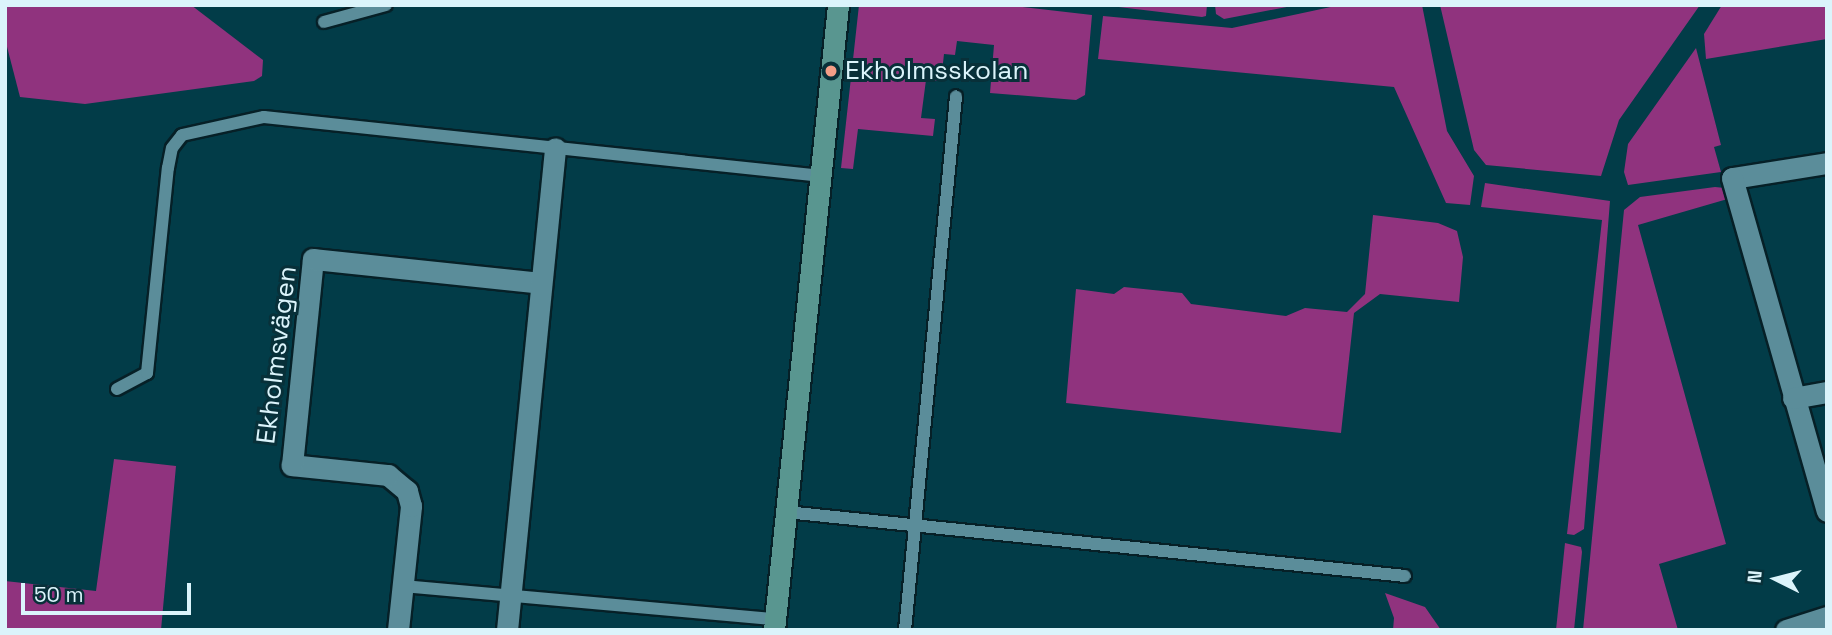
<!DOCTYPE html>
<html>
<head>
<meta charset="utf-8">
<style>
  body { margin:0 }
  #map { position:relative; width:1832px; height:635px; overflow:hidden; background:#023c48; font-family:"Space Grotesk",sans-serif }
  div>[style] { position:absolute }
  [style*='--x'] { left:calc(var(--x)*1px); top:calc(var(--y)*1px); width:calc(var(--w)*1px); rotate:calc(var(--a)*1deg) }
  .green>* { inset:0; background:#90337e }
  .roads { filter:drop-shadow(2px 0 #062027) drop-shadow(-2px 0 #062027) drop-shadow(0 2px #062027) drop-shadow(0 -2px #062027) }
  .lane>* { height:12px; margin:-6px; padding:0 6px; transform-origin:6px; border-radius:6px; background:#5b8d9a }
  .street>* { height:21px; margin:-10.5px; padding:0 10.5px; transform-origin:10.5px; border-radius:10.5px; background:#5b8d9a }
  .secondary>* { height:21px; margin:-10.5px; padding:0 10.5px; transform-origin:10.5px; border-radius:10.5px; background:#599690 }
  .dots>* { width:19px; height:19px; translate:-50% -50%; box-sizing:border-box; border:4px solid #083039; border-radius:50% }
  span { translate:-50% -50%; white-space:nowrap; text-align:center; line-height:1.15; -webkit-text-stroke:6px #083039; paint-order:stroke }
  .poi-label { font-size:26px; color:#dbf4fb }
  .left { translate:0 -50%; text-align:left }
  .street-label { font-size:26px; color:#dbf4fb }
  .frame { position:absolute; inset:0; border:7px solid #dbf4fb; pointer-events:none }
  .north { position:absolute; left:1741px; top:544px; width:70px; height:70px; -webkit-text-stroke:5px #083039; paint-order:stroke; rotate:276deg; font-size:19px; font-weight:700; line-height:28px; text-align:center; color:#dbf4fb }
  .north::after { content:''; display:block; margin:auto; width:24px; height:32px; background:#dbf4fb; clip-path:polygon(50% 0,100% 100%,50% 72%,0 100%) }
  .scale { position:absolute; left:21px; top:583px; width:170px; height:32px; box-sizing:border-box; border:4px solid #dbf4fb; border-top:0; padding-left:9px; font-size:21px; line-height:24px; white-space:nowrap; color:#dbf4fb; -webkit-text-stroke:5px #083039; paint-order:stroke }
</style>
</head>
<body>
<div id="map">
  <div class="green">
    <div style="clip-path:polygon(5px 5px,191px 5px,263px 60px,262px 76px,254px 81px,85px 104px,20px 97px,5px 39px)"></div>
    <div style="clip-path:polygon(859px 5px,1004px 5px,1092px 15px,1085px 95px,1076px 100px,990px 93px,994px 45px,957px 41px,955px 55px,944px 54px,941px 81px,926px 80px,921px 118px,935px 119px,933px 136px,858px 129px,853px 169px,841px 168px)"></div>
    <div style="clip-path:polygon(1102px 5px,1207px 5px,1206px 16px,1202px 17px)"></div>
    <div style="clip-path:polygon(1215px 5px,1297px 5px,1224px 19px,1216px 14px)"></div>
    <div style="clip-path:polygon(1340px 5px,1422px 5px,1447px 131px,1474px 176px,1470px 205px,1446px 203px,1394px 87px,1098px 59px,1103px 16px,1232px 28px)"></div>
    <div style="clip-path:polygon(1440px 5px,1700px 5px,1619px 120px,1601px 176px,1486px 165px,1474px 150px)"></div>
    <div style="clip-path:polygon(1722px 5px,1827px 5px,1827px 39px,1706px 59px,1704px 34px)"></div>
    <div style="clip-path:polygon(1696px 48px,1721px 145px,1714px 147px,1721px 172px,1628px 185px,1624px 172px,1628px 144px)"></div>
    <div style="clip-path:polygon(1485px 183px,1610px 201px,1584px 529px,1574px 535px,1567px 534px,1602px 220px,1481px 207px)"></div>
    <div style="clip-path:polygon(1715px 187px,1725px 188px,1731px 198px,1638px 225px,1726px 544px,1659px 564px,1678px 630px,1583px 630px,1624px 210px,1640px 197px)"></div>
    <div style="clip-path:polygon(1373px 215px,1438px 223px,1457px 231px,1463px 257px,1459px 302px,1380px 294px,1354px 313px,1341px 433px,1066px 403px,1076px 289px,1114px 294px,1124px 287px,1182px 293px,1191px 304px,1286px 316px,1305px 308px,1347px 312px,1365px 294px)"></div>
    <div style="clip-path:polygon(114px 459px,176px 466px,161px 630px,5px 630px,5px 581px,96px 591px)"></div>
    <div style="clip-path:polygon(1565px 543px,1581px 547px,1582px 552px,1574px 630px,1556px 630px)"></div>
    <div style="clip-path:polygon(1385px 593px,1425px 607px,1441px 630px,1393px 630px,1394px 618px)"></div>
  </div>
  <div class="roads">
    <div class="lane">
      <div style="--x:324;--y:22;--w:64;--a:-15.3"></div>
      <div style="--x:117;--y:389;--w:34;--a:-28"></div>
      <div style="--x:147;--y:373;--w:206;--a:-84.2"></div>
      <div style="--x:168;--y:168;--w:20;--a:-79"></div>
      <div style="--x:172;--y:148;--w:16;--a:-52"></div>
      <div style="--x:182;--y:135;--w:84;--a:-12.4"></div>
      <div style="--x:264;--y:117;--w:561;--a:6.04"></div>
      <div style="--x:786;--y:512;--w:622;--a:5.9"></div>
      <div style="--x:403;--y:586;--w:373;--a:5.1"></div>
      <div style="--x:905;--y:630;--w:536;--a:-84.54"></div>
    </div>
    <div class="street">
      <div style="--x:1827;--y:163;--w:96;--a:171"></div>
      <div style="--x:1732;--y:178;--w:346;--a:74.1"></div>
      <div style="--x:1793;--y:398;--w:35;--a:-10"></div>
      <div style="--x:398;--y:630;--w:125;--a:-84"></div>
      <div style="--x:411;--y:506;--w:16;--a:-105"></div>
      <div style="--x:407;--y:491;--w:25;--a:-140"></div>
      <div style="--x:388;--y:475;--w:97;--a:-174.1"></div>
      <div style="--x:292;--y:465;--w:207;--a:-84.2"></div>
      <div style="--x:313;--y:259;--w:228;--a:6"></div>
      <div style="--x:507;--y:630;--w:484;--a:-84.3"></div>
      <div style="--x:1786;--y:630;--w:43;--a:-17.6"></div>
    </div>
    <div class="secondary">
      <div style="--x:774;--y:630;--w:628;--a:-84.15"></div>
    </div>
  </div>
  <div class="dots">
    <div style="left:831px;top:71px;background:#f49e87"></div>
  </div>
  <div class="poi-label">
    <span class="left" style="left:845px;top:71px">Ekholmsskolan</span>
  </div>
  <div class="street-label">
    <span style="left:277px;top:355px;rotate:-83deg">Ekholmsvägen</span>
  </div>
  <div class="frame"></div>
  <div class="north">N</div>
  <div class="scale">50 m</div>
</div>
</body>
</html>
